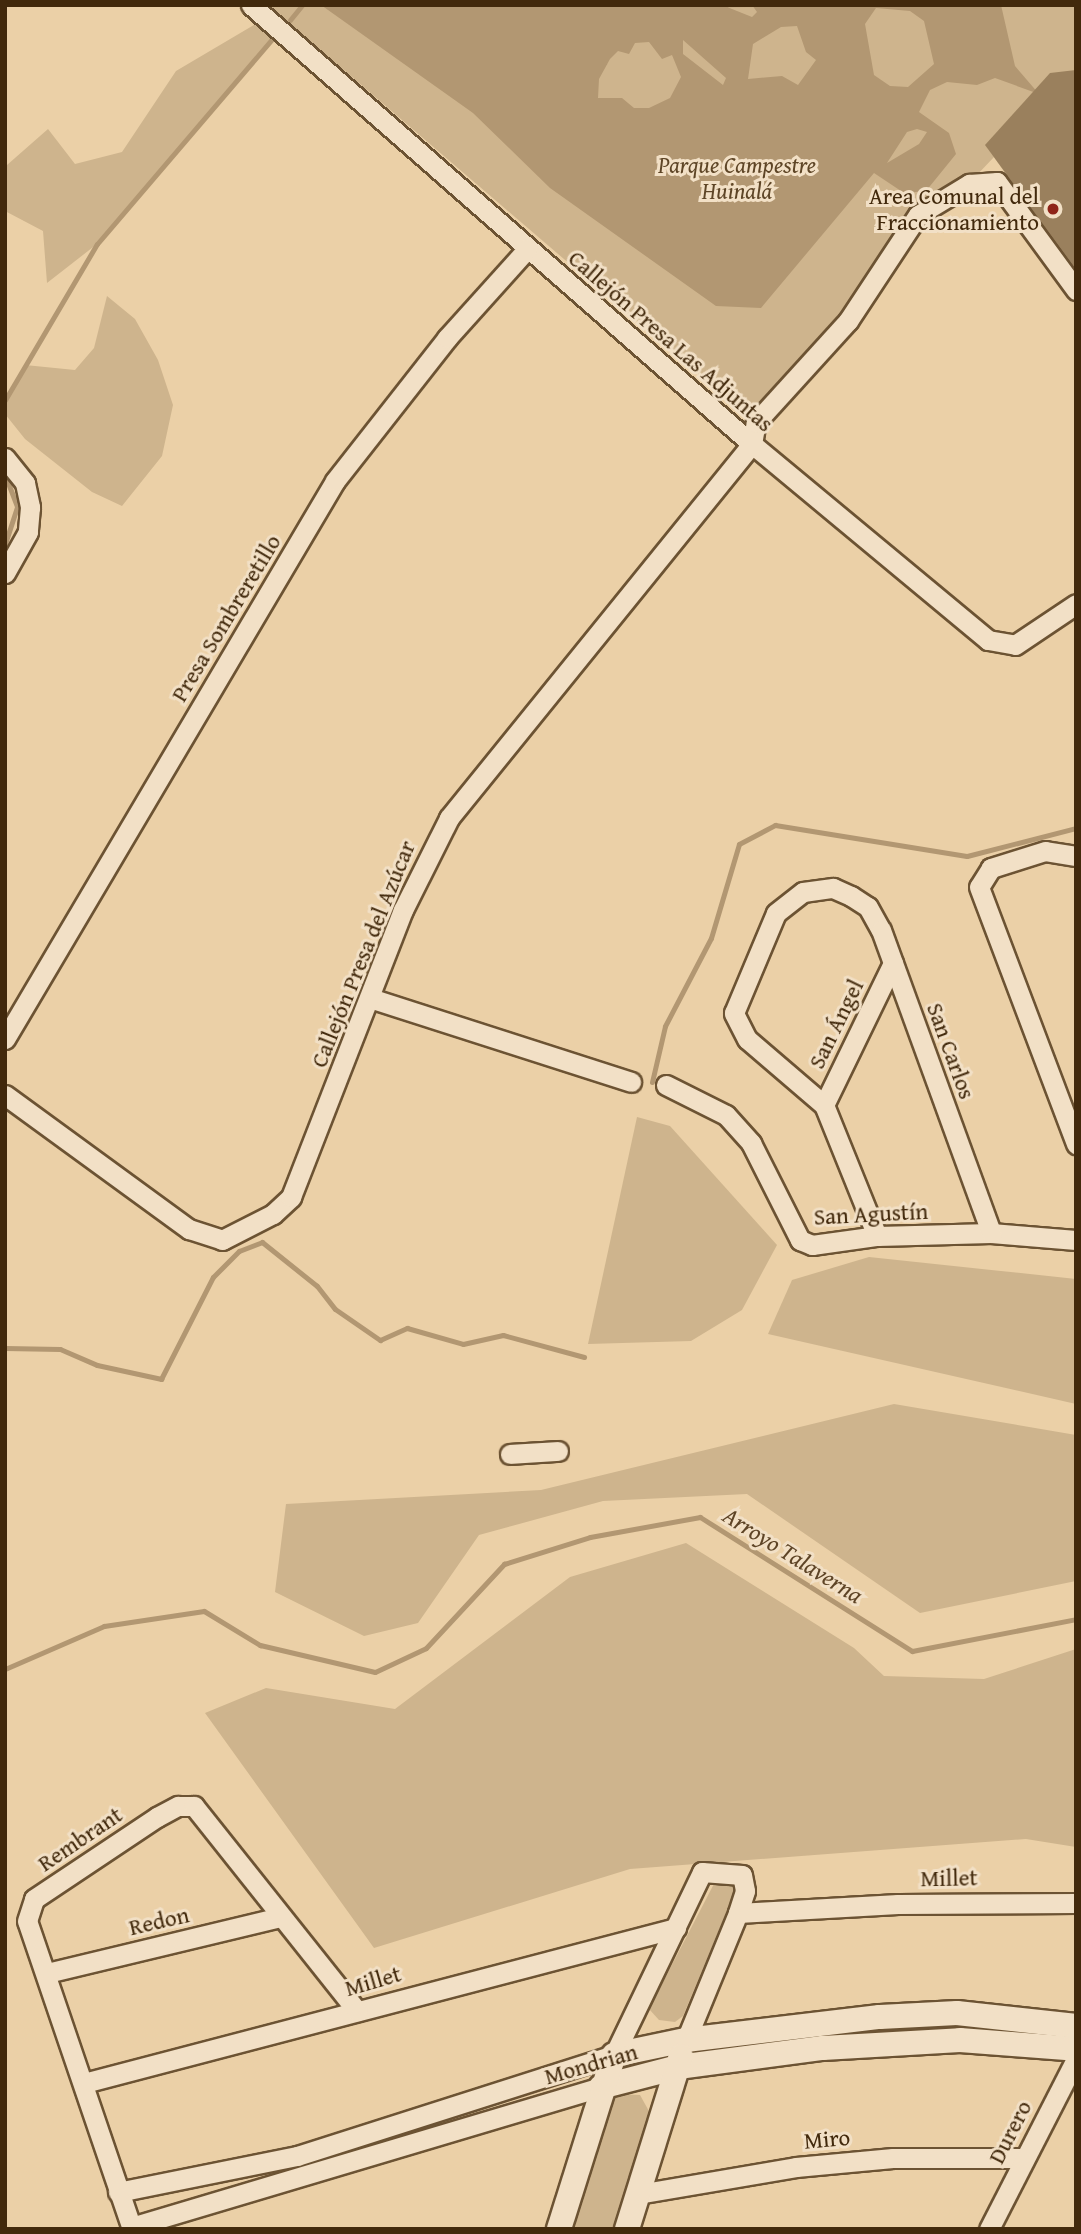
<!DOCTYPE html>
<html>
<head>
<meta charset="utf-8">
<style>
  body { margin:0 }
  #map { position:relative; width:1081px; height:2234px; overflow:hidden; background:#ebd0a7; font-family:"Gentium Book Plus",serif }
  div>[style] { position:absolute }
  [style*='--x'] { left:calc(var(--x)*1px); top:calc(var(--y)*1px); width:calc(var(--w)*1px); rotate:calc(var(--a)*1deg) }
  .green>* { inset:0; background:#ceb48d }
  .water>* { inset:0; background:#b29772 }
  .stream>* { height:5px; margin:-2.5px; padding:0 2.5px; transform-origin:2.5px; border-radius:2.5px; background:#b29772 }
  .building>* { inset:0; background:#9a805d }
  .roads { filter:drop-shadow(2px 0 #6c5333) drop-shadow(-2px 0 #6c5333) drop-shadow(0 2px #6c5333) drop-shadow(0 -2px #6c5333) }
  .minor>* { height:19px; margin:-9.5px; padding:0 9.5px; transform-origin:9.5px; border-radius:9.5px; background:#f2e0c6 }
  .tertiary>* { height:24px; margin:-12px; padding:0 12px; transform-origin:12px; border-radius:12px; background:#f2e0c6 }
  .dots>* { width:19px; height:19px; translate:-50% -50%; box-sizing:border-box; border:4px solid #f2e0c6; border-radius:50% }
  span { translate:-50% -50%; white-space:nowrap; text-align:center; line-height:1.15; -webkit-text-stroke:6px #f2e0c6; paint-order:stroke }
  .park-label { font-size:23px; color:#5e4526; font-style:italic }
  .poi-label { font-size:23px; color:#42290c }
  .right { translate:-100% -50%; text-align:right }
  .street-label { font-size:23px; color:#42290c }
  .water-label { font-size:24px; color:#5e4426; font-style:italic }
  .frame { position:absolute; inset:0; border:7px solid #42290c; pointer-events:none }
</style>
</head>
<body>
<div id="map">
  <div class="green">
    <div style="clip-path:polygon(268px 5px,1076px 5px,1076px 275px,994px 157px,748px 417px)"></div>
    <div style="clip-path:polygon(259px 22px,272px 39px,97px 244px,47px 283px,43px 231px,5px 211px,7px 165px,48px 129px,75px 164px,122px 152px,176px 71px)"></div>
    <div style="clip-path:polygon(107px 296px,135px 319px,158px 360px,173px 405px,162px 456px,122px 506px,92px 492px,25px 439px,5px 414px,5px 400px,25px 365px,75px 370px,94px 348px)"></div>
    <div style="clip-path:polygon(637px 1117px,670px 1126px,777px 1245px,742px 1310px,691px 1341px,588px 1344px)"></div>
    <div style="clip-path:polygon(869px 1257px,1076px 1279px,1076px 1404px,768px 1334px,792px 1280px)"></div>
    <div style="clip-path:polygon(894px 1404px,1076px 1435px,1076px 1581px,920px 1613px,747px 1494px,603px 1501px,479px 1535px,418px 1623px,364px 1636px,275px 1592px,286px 1504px,541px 1490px)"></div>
    <div style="clip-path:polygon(686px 1543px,854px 1648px,884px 1676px,984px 1679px,1076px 1649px,1076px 1847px,1026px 1839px,630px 1869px,374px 1948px,205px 1713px,266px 1688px,395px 1709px,570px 1577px)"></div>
    <div style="clip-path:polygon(717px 1878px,734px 1881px,736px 1889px,683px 2016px,675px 2022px,659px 2020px,649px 2009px)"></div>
    <div style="clip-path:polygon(615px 2094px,640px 2095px,650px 2113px,614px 2229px,571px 2229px,605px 2102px)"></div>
  </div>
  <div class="water">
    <div style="clip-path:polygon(evenodd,321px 5px,722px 5px,752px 17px,757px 12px,752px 5px,1001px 5px,1015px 66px,1039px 94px,995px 78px,977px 85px,947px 82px,930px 90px,919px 112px,949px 133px,956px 154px,926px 191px,904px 193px,874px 173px,761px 308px,716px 306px,550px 188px,473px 113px,321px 5px,876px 8px,910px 11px,924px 21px,934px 64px,908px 87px,890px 86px,874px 75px,865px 24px,876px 8px,321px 5px,797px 26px,806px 52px,816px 60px,798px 85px,782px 76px,748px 79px,753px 44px,781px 27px,797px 26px,321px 5px,683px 40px,726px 78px,723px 85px,683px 54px,683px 40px,321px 5px,649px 42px,662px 59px,672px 55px,681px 77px,670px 98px,649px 108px,634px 108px,622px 98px,598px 98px,599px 79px,610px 59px,618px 51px,629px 54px,635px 43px,649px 42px,321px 5px,917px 129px,927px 132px,919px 144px,887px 163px,907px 132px,917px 129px)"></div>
  </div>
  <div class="stream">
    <div style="--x:290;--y:20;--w:19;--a:-51"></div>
    <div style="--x:5;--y:400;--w:181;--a:-59.5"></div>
    <div style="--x:97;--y:244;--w:270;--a:-49.5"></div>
    <div style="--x:5;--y:475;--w:34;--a:69"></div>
    <div style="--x:17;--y:507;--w:38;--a:108"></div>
    <div style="--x:652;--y:1082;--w:57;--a:-76.9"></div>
    <div style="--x:665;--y:1026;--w:99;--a:-62.4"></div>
    <div style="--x:711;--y:938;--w:98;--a:-73.4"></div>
    <div style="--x:739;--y:844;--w:41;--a:-27.8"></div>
    <div style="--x:775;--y:825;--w:194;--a:9.2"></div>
    <div style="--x:967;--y:856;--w:113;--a:-14.4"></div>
    <div style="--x:5;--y:1348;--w:55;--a:1"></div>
    <div style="--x:60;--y:1349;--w:40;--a:23.4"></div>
    <div style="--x:97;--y:1365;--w:66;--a:12.3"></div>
    <div style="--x:161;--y:1379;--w:114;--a:-63"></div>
    <div style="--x:213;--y:1277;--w:37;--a:-45"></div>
    <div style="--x:239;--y:1251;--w:25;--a:-21"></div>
    <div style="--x:262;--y:1242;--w:70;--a:38.7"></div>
    <div style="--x:317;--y:1286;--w:29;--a:52"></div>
    <div style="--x:335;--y:1309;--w:55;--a:34.6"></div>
    <div style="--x:380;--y:1340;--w:30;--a:-24"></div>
    <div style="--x:407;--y:1328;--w:58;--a:15.9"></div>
    <div style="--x:463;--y:1344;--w:41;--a:-12.7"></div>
    <div style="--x:503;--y:1335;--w:84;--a:15.2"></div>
    <div style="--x:5;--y:1669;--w:108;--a:-23.5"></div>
    <div style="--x:104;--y:1626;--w:101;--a:-8.5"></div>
    <div style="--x:204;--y:1611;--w:66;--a:31.3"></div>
    <div style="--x:260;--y:1645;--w:118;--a:13.2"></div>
    <div style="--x:375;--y:1672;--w:56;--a:-25.2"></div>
    <div style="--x:426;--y:1648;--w:115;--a:-47.1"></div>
    <div style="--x:504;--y:1564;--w:90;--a:-17.4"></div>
    <div style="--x:590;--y:1537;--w:112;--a:-10.3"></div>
    <div style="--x:700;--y:1517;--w:251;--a:32.3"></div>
    <div style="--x:912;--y:1651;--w:167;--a:-11"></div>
  </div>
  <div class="building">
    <div style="clip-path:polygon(1076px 70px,1076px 269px,985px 145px,1050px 73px)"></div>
  </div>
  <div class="roads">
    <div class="minor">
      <div style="--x:251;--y:5;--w:666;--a:41.23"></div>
      <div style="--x:752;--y:444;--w:307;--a:39.7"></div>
      <div style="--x:988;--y:640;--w:27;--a:10"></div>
      <div style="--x:1015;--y:645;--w:73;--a:-33.9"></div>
      <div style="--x:5;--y:458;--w:32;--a:51"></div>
      <div style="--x:25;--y:483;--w:25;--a:78"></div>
      <div style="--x:30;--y:507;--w:25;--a:95"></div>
      <div style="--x:28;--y:532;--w:47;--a:119.3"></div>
      <div style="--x:1076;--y:856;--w:31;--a:-171"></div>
      <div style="--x:1045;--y:851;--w:57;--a:162.5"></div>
      <div style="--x:991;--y:868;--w:22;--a:122"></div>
      <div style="--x:979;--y:887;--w:275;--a:69.3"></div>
      <div style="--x:373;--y:999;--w:271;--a:17.8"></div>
      <div style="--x:5;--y:1039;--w:648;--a:-59.4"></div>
      <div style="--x:335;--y:481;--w:182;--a:-51.9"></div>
      <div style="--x:447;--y:338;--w:120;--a:-48"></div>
      <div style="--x:666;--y:1085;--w:67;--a:26.6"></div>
      <div style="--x:726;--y:1115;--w:38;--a:48"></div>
      <div style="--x:751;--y:1143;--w:109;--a:63.2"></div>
      <div style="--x:800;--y:1240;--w:13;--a:23"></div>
      <div style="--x:812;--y:1245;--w:66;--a:-7.9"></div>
      <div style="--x:877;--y:1236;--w:114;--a:-1.5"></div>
      <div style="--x:991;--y:1233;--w:85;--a:4.7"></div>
      <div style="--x:5;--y:1095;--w:228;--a:36.1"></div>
      <div style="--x:189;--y:1229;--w:35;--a:18"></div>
      <div style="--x:222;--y:1240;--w:57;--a:-27"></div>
      <div style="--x:273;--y:1214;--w:25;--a:-43"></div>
      <div style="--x:291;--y:1197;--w:308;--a:-68.7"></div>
      <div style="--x:403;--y:910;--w:103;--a:-63.4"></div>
      <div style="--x:449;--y:818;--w:481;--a:-51"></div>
      <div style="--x:752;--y:444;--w:22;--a:-80"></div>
      <div style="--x:756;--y:422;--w:137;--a:-47.7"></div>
      <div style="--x:848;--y:321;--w:127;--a:-56.6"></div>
      <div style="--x:918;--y:215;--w:60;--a:-31.3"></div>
      <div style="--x:969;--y:184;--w:28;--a:-4"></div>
      <div style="--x:997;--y:182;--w:134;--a:53.8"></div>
      <div style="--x:824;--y:1105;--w:158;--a:-64.1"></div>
      <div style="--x:877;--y:1236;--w:141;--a:-112"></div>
      <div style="--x:824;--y:1105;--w:101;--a:-139.4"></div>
      <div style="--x:747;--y:1039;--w:29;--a:-117"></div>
      <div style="--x:734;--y:1013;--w:108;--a:-67.2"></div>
      <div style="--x:776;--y:913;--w:34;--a:-38"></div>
      <div style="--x:803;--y:892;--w:30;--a:-8"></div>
      <div style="--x:833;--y:888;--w:20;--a:24"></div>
      <div style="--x:851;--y:896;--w:20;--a:33"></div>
      <div style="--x:868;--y:907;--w:26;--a:61"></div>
      <div style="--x:881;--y:930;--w:322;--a:70"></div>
      <div style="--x:510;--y:1454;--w:48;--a:-3.6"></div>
      <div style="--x:738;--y:1913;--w:160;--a:-3.2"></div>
      <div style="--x:898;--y:1904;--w:178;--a:-0.3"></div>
      <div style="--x:47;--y:1973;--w:241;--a:-13.5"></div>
      <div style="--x:84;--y:2083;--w:612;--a:-14.67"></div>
      <div style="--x:118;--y:2192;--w:183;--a:-11.4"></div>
      <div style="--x:297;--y:2156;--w:333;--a:-17.7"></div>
      <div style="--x:614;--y:2055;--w:203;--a:-64.3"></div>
      <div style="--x:702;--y:1872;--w:40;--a:4.3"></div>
      <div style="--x:742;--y:1875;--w:16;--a:79"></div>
      <div style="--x:745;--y:1891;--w:23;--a:108"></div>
      <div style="--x:738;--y:1913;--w:137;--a:112.3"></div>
      <div style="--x:638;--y:2194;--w:160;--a:-9.7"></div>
      <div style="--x:796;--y:2167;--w:97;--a:-5.3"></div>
      <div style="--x:893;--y:2158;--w:131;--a:0"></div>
      <div style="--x:131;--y:2227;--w:490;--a:-16.6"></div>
      <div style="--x:132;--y:2229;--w:325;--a:-108.8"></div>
      <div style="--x:27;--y:1921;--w:23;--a:-72"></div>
      <div style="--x:34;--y:1899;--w:148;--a:-33.7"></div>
      <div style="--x:157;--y:1817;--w:24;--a:-28"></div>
      <div style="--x:178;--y:1806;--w:16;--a:0"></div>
      <div style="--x:194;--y:1806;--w:262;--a:51.5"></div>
      <div style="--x:989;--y:2229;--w:191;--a:-62.9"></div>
    </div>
    <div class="tertiary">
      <div style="--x:601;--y:2087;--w:80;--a:-14.6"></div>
      <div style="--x:678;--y:2067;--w:146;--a:-7.5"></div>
      <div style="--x:823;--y:2048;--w:137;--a:-3.3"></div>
      <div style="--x:960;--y:2040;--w:116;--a:4.4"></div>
      <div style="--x:559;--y:2229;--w:182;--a:-72.5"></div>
      <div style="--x:614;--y:2055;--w:74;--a:-11.8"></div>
      <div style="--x:686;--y:2040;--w:195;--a:-6.8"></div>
      <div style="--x:880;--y:2017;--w:77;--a:-3"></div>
      <div style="--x:957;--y:2013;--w:120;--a:6.2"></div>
      <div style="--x:627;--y:2229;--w:181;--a:-72.7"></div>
    </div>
  </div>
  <div class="dots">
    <div style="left:1053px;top:209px;background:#8f2418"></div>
  </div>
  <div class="park-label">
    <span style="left:737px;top:178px">Parque Campestre<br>Huinalá</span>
  </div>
  <div class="poi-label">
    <span class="right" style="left:1039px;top:209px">Area Comunal del<br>Fraccionamiento</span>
  </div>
  <div class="street-label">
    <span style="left:671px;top:341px;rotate:41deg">Callejón Presa Las Adjuntas</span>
    <span style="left:226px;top:618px;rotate:-59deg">Presa Sombreretillo</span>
    <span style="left:363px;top:954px;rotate:-68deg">Callejón Presa del Azúcar</span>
    <span style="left:836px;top:1024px;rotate:-64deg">San Ángel</span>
    <span style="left:951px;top:1051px;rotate:70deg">San Carlos</span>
    <span style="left:871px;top:1214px;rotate:-3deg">San Agustín</span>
    <span style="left:80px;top:1839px;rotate:-34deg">Rembrant</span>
    <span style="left:949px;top:1878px;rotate:-1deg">Millet</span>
    <span style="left:159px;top:1921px;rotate:-13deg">Redon</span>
    <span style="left:373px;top:1981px;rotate:-16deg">Millet</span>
    <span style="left:591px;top:2064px;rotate:-16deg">Mondrian</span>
    <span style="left:1010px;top:2132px;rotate:-63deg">Durero</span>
    <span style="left:827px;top:2139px;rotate:-5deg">Miro</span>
  </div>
  <div class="water-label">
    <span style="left:793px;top:1555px;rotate:32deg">Arroyo Talaverna</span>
  </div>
  <div class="frame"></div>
</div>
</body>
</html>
